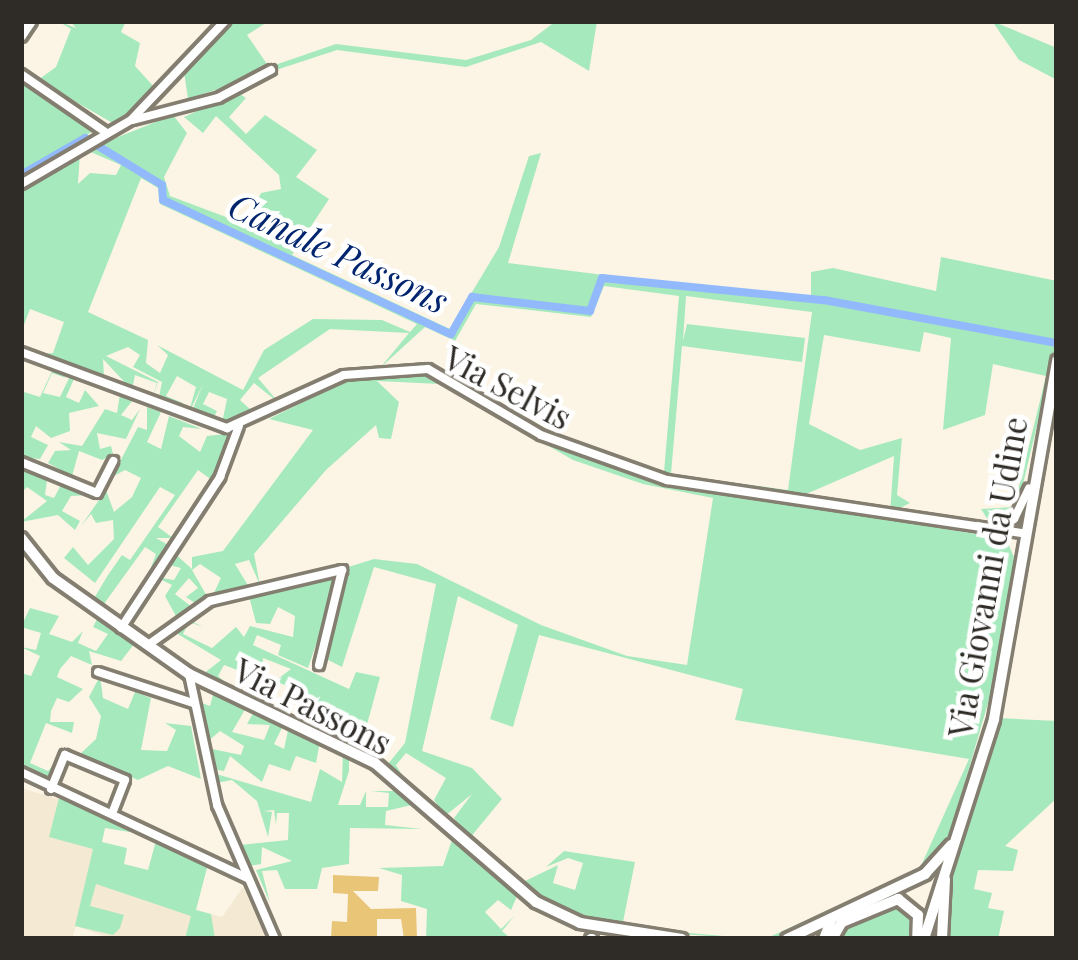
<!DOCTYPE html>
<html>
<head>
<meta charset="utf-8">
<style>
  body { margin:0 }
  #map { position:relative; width:1078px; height:960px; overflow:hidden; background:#fcf5e6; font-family:"Playfair Display",serif }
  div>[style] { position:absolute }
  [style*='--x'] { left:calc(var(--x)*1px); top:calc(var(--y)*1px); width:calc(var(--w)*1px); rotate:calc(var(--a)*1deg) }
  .built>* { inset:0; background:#f4e9d3 }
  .green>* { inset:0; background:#a6e9bc }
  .canal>* { height:8px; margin:-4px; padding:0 4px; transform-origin:4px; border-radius:4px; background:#92b9fc }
  .building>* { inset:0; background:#e8c577 }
  .roads { filter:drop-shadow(3px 0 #847e71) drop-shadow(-3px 0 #847e71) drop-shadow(0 3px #847e71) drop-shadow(0 -3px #847e71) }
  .street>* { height:8px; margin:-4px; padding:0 4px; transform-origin:4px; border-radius:4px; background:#fff }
  .secondary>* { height:10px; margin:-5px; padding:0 5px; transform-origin:5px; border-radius:5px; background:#fff }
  span { translate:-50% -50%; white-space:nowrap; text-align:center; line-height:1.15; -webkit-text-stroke:9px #fff; paint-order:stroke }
  .street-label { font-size:33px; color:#2f2c27 }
  .water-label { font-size:36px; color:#00256e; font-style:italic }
  .frame { position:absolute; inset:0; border:24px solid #2f2c27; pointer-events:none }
</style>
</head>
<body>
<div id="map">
  <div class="built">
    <div style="clip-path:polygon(21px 788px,102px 812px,86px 881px,222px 917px,243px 887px,269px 939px,112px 939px,76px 926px,72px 939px,21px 939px)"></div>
  </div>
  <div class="green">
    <div style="clip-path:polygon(58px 21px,76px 28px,70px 21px,126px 21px,121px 32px,140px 43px,135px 66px,154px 87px,116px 125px,38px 80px,56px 67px,71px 29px)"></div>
    <div style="clip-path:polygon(230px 21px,269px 21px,247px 35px,269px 67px,336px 44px,466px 60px,531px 40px,556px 21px,597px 21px,589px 71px,541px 42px,466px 67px,337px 50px,188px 99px,183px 65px)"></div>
    <div style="clip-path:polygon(992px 21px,1057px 48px,1057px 80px,1019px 60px)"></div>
    <div style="clip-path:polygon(21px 79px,93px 131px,21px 178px)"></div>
    <div style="clip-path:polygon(evenodd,238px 93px,246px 98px,229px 117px,246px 134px,265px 115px,317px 150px,296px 177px,329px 199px,292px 255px,450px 329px,499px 247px,529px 156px,541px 153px,508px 263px,811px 301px,811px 272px,833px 268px,936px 291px,941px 257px,1057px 281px,1057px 341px,1023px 484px,1010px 519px,992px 526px,981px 509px,1014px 507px,1046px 376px,993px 364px,985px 415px,943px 430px,951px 338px,924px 332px,920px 352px,824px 335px,809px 424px,860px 450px,902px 438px,897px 495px,910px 503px,890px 513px,894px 456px,797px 498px,664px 476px,539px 431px,442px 371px,542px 429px,664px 472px,679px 296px,604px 286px,591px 317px,476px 304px,455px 341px,425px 327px,380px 368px,409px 333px,330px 329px,258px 378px,279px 403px,254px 383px,240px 400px,252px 411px,268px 409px,222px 423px,227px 399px,209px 392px,203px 404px,217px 411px,212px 421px,190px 416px,203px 384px,188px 415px,196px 387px,177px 376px,166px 396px,183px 403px,179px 411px,158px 402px,162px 382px,133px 367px,140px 355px,128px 347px,106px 356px,158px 382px,152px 399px,157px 383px,135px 375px,132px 390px,103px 359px,104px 377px,41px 354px,53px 353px,64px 322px,30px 309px,21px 333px,21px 190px,80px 153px,78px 184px,90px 173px,116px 175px,121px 165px,86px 150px,173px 115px,187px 133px,164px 177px,170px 196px,274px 235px,281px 219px,255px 206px,261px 193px,281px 189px,279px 175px,216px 116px,203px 133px,184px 117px,238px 93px,141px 178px,158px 188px,160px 204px,417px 324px,410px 332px,382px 320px,313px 319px,264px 350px,243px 390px,157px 345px,168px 355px,160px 373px,146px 363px,148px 340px,88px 312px,141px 178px,238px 93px,686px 296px,812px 312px,788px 490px,671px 474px,682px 346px,802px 362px,805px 338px,687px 324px,683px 341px,686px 296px)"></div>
    <div style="clip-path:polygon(54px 367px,66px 378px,52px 373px,43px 393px,60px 397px,72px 372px,90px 380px,74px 379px,66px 397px,79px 403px,85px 390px,99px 406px,69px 413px,70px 431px,51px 438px,36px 426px,31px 437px,48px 445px,40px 459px,21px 457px,21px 391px,40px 397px)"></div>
    <div style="clip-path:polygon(412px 374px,442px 380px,538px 439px,644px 479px,1006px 539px,1014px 557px,1004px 648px,947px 844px,914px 877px,782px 939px,765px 939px,920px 868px,969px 759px,735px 720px,743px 689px,539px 635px,513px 727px,490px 719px,518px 625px,458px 596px,422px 751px,472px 768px,502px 799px,469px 839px,454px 818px,472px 794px,445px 816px,434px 800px,446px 778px,406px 753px,396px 765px,407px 783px,388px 764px,405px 743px,436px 584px,374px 567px,342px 667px,324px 658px,342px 569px,374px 559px,417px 564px,541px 625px,627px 656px,687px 665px,713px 498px,643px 484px,573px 460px,440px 384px,377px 381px,399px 402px,391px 439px,379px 438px,376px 425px,326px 470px,254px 554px,260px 585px,249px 560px,235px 564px,249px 587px,212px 597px,221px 578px,200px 564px,192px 570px,208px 598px,198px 605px,186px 597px,198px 588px,189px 578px,175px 594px,192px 607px,177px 618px,165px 596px,172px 585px,156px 577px,174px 580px,181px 568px,165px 564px,173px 552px,192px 569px,192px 557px,223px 551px,313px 430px,269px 419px,349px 379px)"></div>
    <div style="clip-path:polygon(120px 394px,133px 400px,121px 415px,132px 420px,140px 409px,126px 439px,97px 433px,100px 449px,111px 446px,113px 454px,102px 460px,79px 451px,72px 476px,48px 463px,55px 451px,71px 450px,59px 442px,82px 446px,105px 409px,117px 413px)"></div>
    <div style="clip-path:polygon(147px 407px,161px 412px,147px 442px,161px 449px,169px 416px,202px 429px,183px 427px,179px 436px,200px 452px,207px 436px,234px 433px,213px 481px,198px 470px,158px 527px,173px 538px,156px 538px,168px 545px,149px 573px,156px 554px,145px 547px,101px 608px,93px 600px,108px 575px,122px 555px,130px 560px,175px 495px,160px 487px,95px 583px,64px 558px,73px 547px,88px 565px,114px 539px,113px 520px,96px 523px,91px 514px,81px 526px,106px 490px,114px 512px,132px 497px,141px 478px,125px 470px,112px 477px,138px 427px,147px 430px)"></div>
    <div style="clip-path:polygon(30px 466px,48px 473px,45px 495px,54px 498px,63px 481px,89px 495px,71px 496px,62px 511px,80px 521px,75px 530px,58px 515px,21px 522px,47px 501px,27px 487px,21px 493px,21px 470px)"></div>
    <div style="clip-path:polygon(340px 573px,308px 668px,278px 655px,281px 645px,257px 635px,253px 645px,349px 689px,356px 672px,380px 677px,363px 739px,381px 749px,377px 757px,308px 721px,318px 699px,275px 681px,291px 669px,263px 658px,261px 679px,224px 665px,218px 676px,233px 689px,202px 675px,221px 660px,171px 630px,189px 620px,203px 627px,189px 622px,183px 634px,212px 648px,236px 627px,244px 637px,250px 626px,293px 637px,295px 616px,278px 607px,270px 624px,256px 623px,249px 596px)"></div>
    <div style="clip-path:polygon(30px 608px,59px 616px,49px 634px,72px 642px,83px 631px,78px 643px,96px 651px,108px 634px,93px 627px,98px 617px,135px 643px,121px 661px,89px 651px,92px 665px,71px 656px,60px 669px,57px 677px,83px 689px,69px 702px,57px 698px,51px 711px,50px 722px,74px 722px,72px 733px,46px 723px,30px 763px,48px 771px,63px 754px,52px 782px,21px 764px,21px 673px,31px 676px,40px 656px,21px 647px,36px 650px,41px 633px,21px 627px)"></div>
    <div style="clip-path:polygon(100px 676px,103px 698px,128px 709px,135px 692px,151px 698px,141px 750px,167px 751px,176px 730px,165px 723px,191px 726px,201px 779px,168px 766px,138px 780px,79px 755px,96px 739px,101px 716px,89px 697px)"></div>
    <div style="clip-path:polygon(214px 691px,247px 706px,232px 732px,264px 740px,270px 725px,247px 724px,255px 710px,284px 724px,274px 744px,284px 749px,289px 726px,320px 741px,316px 763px,296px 756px,290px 771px,269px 764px,262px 782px,230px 756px,224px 771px,212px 769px,207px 748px,241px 755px,244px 746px,220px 731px,206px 743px,197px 701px,210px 706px)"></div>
    <div style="clip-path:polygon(999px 718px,1057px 721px,1057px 798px,1005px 846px,1018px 850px,1013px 871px,978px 870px,974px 889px,992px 893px,988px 908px,1004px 911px,998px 939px,946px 939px,951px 871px)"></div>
    <div style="clip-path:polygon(343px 752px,349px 755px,349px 771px,338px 805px,360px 805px,366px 791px,366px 807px,388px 807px,389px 793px,371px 791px,402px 791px,416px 804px,386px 811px,385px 825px,422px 829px,350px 828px,349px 864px,322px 868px,317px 889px,285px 889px,277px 870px,262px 871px,270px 903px,256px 870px,292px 861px,262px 847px,261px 864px,249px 866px,240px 845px,288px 840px,289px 813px,277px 813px,276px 825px,274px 810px,264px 811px,272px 812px,268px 837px,257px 801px,232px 780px,216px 783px,213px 773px,311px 802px,320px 769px,342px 782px)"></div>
    <div style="clip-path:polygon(59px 798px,148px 835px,105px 828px,102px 842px,127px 848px,124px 864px,148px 870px,157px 837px,208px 864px,196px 910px,211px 914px,215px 939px,185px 939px,191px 916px,96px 884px,90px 906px,124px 915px,120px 928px,113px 935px,75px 926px,93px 849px,49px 837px)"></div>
    <div style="clip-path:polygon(453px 837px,518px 894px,511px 910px,498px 900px,485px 912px,501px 929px,515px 915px,502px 931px,511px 939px,426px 939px,427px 909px,401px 901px,402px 875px,379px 868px,443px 866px)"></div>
    <div style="clip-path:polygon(564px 851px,635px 862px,622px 927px,757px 939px,632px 931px,585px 921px,521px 883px,558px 865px,553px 883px,575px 890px,583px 863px,568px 858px,546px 867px,517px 872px,546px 867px)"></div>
    <div style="clip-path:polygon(896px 903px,916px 917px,909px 939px,836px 939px,839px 928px)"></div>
  </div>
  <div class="canal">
    <div style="--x:21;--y:175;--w:74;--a:-30"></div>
    <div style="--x:85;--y:138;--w:90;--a:31.4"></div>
    <div style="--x:162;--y:185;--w:15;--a:86"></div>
    <div style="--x:163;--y:200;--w:318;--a:25"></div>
    <div style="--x:451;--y:334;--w:43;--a:-60.4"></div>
    <div style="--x:472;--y:297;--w:119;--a:6.8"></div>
    <div style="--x:590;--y:311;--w:35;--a:-70"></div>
    <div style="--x:602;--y:278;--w:223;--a:5.7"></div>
    <div style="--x:824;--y:300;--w:237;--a:10.5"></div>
  </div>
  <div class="building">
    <div style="clip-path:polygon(333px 875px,379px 877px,378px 891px,353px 891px,371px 909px,416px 908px,417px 939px,404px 939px,401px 919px,377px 919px,377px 939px,331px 939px,332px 921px,347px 922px,348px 894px,333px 893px)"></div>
  </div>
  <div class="roads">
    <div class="street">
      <div style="--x:21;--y:74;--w:101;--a:34.5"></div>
      <div style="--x:133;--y:120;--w:88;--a:-14.5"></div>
      <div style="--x:218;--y:98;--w:60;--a:-27.8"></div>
      <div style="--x:21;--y:184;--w:127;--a:-30.2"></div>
      <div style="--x:131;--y:120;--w:137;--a:-46.5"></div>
      <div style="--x:21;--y:352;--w:220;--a:20.3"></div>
      <div style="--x:227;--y:428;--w:128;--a:-24.4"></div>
      <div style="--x:344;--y:375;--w:84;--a:-4.1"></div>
      <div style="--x:428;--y:369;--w:131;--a:30.3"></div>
      <div style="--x:541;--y:435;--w:134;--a:19.7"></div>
      <div style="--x:667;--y:480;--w:360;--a:8.5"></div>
      <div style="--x:21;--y:462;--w:82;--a:22.2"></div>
      <div style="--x:97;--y:493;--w:36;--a:-63"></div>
      <div style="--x:993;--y:530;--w:24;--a:-28"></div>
      <div style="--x:1014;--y:519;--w:34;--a:-64"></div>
      <div style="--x:121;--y:628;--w:181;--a:-56.7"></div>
      <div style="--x:220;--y:477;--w:54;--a:-69.6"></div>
      <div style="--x:148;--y:645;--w:76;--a:-35.4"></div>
      <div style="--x:210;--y:601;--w:136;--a:-13.2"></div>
      <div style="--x:342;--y:570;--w:98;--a:103.6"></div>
      <div style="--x:98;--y:672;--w:100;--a:18.1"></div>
      <div style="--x:189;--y:674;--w:134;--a:77.9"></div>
      <div style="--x:217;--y:805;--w:146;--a:66.6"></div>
      <div style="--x:21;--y:772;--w:250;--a:25.1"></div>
      <div style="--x:51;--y:789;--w:37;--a:-68"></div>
      <div style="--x:65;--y:755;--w:65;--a:22.6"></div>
      <div style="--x:125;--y:780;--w:33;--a:111"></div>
    </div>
    <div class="secondary">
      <div style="--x:21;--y:36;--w:18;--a:-56"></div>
      <div style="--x:21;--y:538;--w:51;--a:51.3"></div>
      <div style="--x:53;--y:578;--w:166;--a:35.2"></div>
      <div style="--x:189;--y:674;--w:206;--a:25.6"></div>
      <div style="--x:375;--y:763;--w:213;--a:40.8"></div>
      <div style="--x:536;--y:902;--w:49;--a:25.5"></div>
      <div style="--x:580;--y:923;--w:103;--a:8.9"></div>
      <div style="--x:591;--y:939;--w:1;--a:0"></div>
      <div style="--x:787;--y:939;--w:153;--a:-25.2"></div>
      <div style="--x:925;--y:874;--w:39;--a:-48"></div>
      <div style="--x:824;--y:939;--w:22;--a:-69"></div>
      <div style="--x:832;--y:939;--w:20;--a:-60"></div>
      <div style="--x:842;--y:922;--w:61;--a:-22.3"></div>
      <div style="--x:898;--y:899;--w:26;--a:39"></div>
      <div style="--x:918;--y:915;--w:24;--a:92"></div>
      <div style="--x:924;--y:939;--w:231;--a:-72.3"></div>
      <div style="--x:994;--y:719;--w:364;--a:-80"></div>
      <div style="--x:942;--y:939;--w:60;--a:-87.1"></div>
    </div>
  </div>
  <div class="street-label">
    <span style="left:508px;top:387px;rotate:28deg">Via Selvis</span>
    <span style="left:987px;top:577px;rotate:-80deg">Via Giovanni da Udine</span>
    <span style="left:313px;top:706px;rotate:27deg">Via Passons</span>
  </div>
  <div class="water-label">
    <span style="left:339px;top:252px;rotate:25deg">Canale Passons</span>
  </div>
  <div class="frame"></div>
</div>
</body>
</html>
